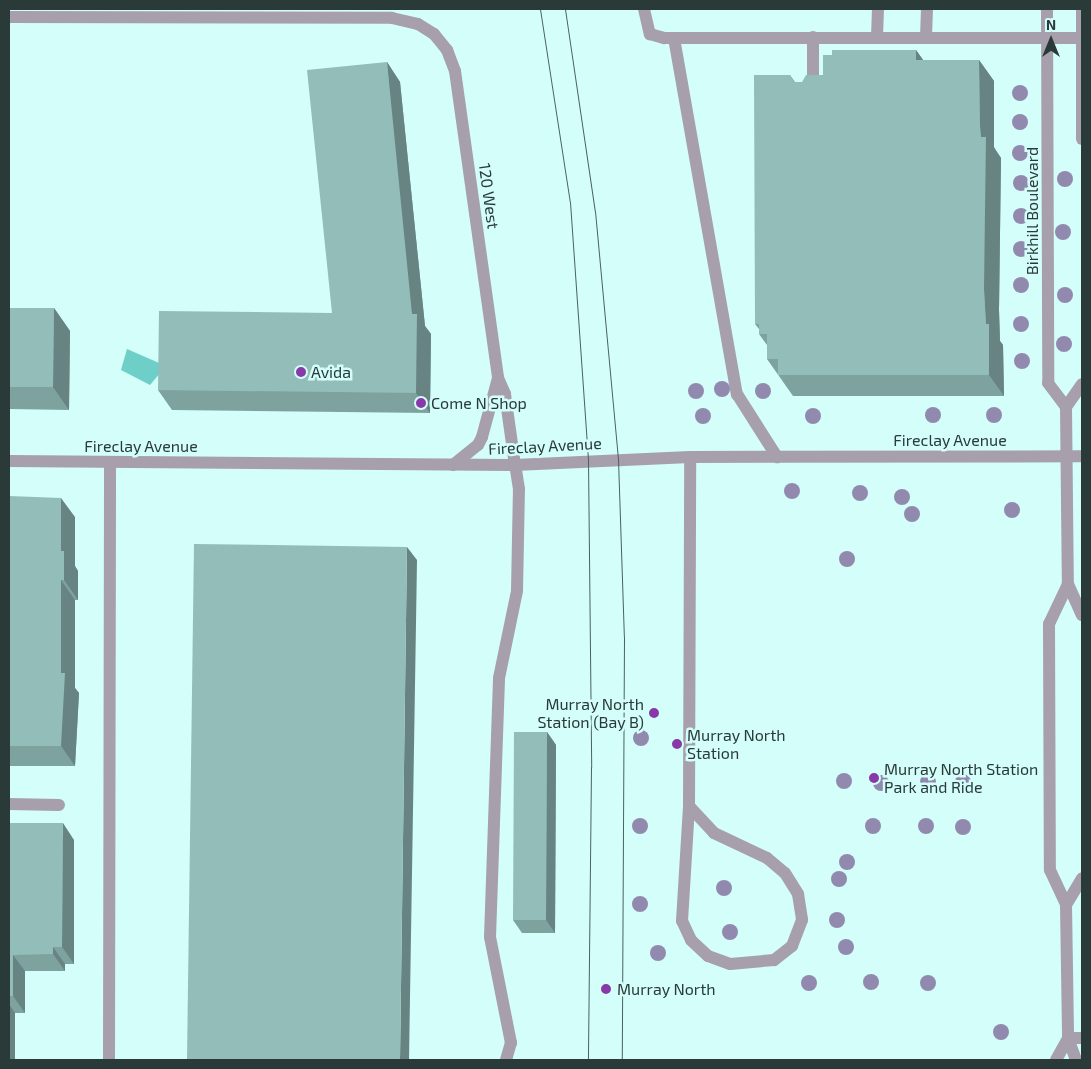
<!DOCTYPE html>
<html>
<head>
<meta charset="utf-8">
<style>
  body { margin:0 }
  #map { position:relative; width:1091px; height:1069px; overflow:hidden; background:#d3fefa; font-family:"Exo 2",sans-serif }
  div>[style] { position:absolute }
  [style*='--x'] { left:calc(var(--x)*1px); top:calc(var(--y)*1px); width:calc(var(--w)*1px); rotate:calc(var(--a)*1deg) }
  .water>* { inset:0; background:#6ecfc9 }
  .lane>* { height:12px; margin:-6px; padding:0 6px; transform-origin:6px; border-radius:6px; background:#a79fab }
  .street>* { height:12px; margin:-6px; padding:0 6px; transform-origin:6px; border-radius:6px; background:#a79fab }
  .tram>* { height:1px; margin:-0.5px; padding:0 0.5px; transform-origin:0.5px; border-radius:0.5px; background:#4b615f }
  .trees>* { width:16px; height:16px; margin:-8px; border-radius:50%; background:#928aae }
  .wall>* { inset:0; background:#7ea39f }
  .shaded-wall>* { inset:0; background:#678482 }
  .building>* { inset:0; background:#93bdb9 }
  .dots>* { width:14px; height:14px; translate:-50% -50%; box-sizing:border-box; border:2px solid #d3fefa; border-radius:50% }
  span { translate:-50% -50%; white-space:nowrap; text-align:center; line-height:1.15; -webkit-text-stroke:5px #d3fefa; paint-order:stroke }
  .street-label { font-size:16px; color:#293a39 }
  .poi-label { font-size:16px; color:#293a39 }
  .left { translate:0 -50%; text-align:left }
  .right { translate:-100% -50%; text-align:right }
  .frame { position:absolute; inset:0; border:10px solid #293a39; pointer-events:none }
  .north { position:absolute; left:1026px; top:15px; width:50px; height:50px; -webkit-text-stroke:4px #d3fefa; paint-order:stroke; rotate:0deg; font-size:14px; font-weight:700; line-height:20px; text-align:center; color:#293a39 }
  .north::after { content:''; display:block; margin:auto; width:18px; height:22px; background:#293a39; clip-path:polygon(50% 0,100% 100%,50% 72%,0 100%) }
</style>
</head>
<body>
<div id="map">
  <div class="water">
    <div style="clip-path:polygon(127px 349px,166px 366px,150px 385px,121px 370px)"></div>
  </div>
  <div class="lane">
    <div style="--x:644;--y:9;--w:26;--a:77"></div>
    <div style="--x:813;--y:37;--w:55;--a:90"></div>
    <div style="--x:877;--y:37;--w:28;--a:-88"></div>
    <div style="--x:926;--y:37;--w:28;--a:-88"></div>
    <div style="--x:674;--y:38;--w:362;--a:80"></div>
    <div style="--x:737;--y:394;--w:75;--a:57.6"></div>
    <div style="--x:689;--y:806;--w:37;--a:47"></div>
    <div style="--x:714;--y:833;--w:59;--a:25.3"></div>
    <div style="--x:767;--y:858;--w:23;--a:40"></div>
    <div style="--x:785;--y:873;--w:25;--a:58"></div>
    <div style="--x:798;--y:894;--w:26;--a:81"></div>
    <div style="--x:802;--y:920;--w:28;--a:111"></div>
    <div style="--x:792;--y:946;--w:23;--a:142"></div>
    <div style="--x:774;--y:960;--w:44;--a:174.8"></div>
    <div style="--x:730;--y:964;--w:23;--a:-160"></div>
    <div style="--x:708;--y:956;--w:23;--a:-137"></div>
    <div style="--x:691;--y:940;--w:21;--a:-115"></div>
    <div style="--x:682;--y:921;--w:115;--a:-86.5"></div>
    <div style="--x:689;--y:806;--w:349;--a:-89.8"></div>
    <div style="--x:109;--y:1060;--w:598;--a:-89.9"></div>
    <div style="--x:506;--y:1060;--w:18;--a:-74"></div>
    <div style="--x:511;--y:1043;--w:108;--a:-101.2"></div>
    <div style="--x:490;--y:937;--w:259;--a:-88"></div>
    <div style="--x:499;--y:678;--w:89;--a:-78.3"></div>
    <div style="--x:517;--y:591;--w:102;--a:-88.9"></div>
    <div style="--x:519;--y:489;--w:24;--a:-99"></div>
    <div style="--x:1056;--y:1060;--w:25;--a:-61"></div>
  </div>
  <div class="street">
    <div style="--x:1047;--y:9;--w:374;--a:89.8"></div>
    <div style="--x:1048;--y:383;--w:30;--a:53"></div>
    <div style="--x:1066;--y:407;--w:177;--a:89.4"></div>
    <div style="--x:1068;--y:584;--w:34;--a:66"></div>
    <div style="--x:1082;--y:9;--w:130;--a:90"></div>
    <div style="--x:9;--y:17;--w:383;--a:0.1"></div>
    <div style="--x:392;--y:18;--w:27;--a:13"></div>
    <div style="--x:418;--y:24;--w:19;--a:32"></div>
    <div style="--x:434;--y:34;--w:21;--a:51"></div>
    <div style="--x:447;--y:50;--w:22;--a:69"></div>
    <div style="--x:455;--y:71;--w:310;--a:82"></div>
    <div style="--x:498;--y:378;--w:17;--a:66"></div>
    <div style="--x:505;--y:394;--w:72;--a:82"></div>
    <div style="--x:650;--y:34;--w:15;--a:16"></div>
    <div style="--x:664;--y:38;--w:418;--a:0"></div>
    <div style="--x:1066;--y:407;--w:28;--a:-55"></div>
    <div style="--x:9;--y:461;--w:506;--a:0.45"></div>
    <div style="--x:515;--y:465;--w:175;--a:-2.6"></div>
    <div style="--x:690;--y:457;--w:392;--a:-0.1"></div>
    <div style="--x:453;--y:465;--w:32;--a:-39"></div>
    <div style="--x:478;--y:445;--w:9;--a:-63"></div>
    <div style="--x:482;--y:437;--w:61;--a:-74.8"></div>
    <div style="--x:1068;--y:584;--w:44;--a:115.4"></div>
    <div style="--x:1049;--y:624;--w:246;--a:89.8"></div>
    <div style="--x:1050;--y:870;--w:38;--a:65"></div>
    <div style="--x:1066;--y:905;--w:133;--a:89.1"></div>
    <div style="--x:1068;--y:1038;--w:23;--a:70"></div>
    <div style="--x:9;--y:804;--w:50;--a:1.1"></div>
    <div style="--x:1066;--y:905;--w:31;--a:-59"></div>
    <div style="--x:1068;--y:1038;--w:14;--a:0"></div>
  </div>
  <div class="tram">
    <div style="--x:540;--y:9;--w:195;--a:81.2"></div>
    <div style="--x:570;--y:202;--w:259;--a:86"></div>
    <div style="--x:588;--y:460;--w:307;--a:89.4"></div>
    <div style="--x:591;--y:767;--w:293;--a:90.6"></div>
    <div style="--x:565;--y:9;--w:204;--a:81.6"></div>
    <div style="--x:595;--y:211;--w:249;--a:84.7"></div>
    <div style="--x:618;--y:459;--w:178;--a:88.1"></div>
    <div style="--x:624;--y:637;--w:423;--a:90.3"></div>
  </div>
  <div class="trees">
    <div style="left:1020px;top:93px"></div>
    <div style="left:1020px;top:122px"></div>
    <div style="left:1020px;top:153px"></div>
    <div style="left:1065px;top:179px"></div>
    <div style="left:1021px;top:183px"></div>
    <div style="left:1021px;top:216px"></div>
    <div style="left:1063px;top:232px"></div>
    <div style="left:1021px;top:249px"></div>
    <div style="left:1021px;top:285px"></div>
    <div style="left:1065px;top:295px"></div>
    <div style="left:1021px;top:324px"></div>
    <div style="left:1064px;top:344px"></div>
    <div style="left:1022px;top:361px"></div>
    <div style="left:722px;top:389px"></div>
    <div style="left:696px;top:391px"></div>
    <div style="left:763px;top:391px"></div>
    <div style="left:933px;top:415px"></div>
    <div style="left:994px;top:415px"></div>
    <div style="left:703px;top:416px"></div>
    <div style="left:813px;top:416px"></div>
    <div style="left:792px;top:491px"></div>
    <div style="left:860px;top:493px"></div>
    <div style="left:902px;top:497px"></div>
    <div style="left:1012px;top:510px"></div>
    <div style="left:912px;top:514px"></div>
    <div style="left:847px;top:559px"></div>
    <div style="left:641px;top:738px"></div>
    <div style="left:844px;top:781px"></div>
    <div style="left:928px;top:782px"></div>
    <div style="left:963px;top:782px"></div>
    <div style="left:881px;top:783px"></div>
    <div style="left:640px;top:826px"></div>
    <div style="left:873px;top:826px"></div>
    <div style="left:926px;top:826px"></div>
    <div style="left:963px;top:827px"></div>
    <div style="left:847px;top:862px"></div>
    <div style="left:839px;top:879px"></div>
    <div style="left:724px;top:888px"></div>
    <div style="left:640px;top:904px"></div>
    <div style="left:837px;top:920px"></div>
    <div style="left:730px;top:932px"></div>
    <div style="left:846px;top:947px"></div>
    <div style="left:658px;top:953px"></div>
    <div style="left:871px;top:982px"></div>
    <div style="left:809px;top:983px"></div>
    <div style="left:928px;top:983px"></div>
    <div style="left:1001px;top:1032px"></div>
  </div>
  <div class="wall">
    <div style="clip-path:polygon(916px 50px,923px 60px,979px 60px,994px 81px,994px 147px,995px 149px,1001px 158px,999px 310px,1000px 341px,1003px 345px,1004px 396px,793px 396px,767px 359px,767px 345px,759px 334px,759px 329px,755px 324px,790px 75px,795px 82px,802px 82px,823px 75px)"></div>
    <div style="clip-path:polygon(387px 62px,400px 82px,425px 326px,431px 334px,430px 413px,172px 410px,158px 390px,332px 313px)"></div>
    <div style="clip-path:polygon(9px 308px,54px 308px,70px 331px,69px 410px,9px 409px)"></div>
    <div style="clip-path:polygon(9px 496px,75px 517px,75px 566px,78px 571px,78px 600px,75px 600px,75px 688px,79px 693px,75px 766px,9px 766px)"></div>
    <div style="clip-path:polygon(547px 732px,556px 745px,555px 933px,522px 933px,513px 920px)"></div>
    <div style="clip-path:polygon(9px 823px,74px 840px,74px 964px,65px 964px,65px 971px,25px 971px,25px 1013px,15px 1013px,15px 1060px,9px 1060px)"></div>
  </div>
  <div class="shaded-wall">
    <div style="clip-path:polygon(916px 50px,931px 71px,916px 60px)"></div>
    <div style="clip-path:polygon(979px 60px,994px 81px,994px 147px,995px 149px,1001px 158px,999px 310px,1000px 341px,1003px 345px,1004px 396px,989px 375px,984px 289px,981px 137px,980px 126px)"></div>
    <div style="clip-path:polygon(387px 62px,400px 82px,425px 326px,431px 334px,430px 413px,416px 393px)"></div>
    <div style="clip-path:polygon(54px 308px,70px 331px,69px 410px,53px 387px)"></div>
    <div style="clip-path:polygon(61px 498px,75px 517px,75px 566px,78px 571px,78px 600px,64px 580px,61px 551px)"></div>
    <div style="clip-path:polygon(407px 547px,417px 560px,409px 1060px,400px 1060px)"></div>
    <div style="clip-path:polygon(61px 580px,75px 600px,75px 688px,79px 693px,75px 766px,61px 746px)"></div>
    <div style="clip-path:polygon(547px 732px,556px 745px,555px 933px,546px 920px)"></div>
    <div style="clip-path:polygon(63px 823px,74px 840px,74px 964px,62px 947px)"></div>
    <div style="clip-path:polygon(53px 947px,65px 964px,65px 971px,53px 954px)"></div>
    <div style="clip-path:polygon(13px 955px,25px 971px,25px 1013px,13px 996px)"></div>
    <div style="clip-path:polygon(9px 1004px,15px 1013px,15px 1060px,9px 1060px)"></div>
  </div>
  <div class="building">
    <div style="clip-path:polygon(832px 50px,916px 50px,916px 60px,979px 60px,980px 126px,981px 137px,986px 137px,984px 289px,986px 324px,989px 324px,989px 375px,778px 375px,778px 359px,767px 359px,767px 334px,759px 334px,759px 324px,755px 324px,754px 75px,790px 75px,794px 82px,802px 82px,806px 75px,823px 75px,823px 55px,832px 55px)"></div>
    <div style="clip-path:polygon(387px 62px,412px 314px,417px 314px,416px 393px,158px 390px,159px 311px,332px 313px,307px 70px)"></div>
    <div style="clip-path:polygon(9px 308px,54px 308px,53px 387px,9px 387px)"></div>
    <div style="clip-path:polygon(9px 496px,61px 498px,61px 551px,64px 551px,64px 580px,61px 580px,61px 673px,65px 673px,61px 746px,9px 746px)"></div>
    <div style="clip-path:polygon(194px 544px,407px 547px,400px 1060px,187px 1060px)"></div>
    <div style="clip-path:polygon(514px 732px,547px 732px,546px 920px,513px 920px)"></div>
    <div style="clip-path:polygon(9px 823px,63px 823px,62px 947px,53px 947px,53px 954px,13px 955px,13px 996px,9px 996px)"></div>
  </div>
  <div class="dots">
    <div style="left:301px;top:372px;background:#8938a8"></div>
    <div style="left:421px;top:403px;background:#8938a8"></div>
    <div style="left:654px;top:713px;background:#8938a8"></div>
    <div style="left:677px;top:744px;background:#8938a8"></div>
    <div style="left:874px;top:778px;background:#8938a8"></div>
    <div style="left:606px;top:989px;background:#8938a8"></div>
  </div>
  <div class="street-label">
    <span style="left:489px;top:196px;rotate:82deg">120 West</span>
    <span style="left:1032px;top:211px;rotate:-90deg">Birkhill Boulevard</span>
    <span style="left:950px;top:440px">Fireclay Avenue</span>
    <span style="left:141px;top:446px">Fireclay Avenue</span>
    <span style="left:545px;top:446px;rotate:-3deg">Fireclay Avenue</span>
  </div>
  <div class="poi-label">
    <span class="left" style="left:311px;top:372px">Avida</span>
    <span class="left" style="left:431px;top:403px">Come N Shop</span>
    <span class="right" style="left:644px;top:713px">Murray North<br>Station (Bay B)</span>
    <span class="left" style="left:687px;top:744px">Murray North<br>Station</span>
    <span class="left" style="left:884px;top:778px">Murray North Station<br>Park and Ride</span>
    <span class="left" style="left:617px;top:989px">Murray North</span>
  </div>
  <div class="frame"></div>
  <div class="north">N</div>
</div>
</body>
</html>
